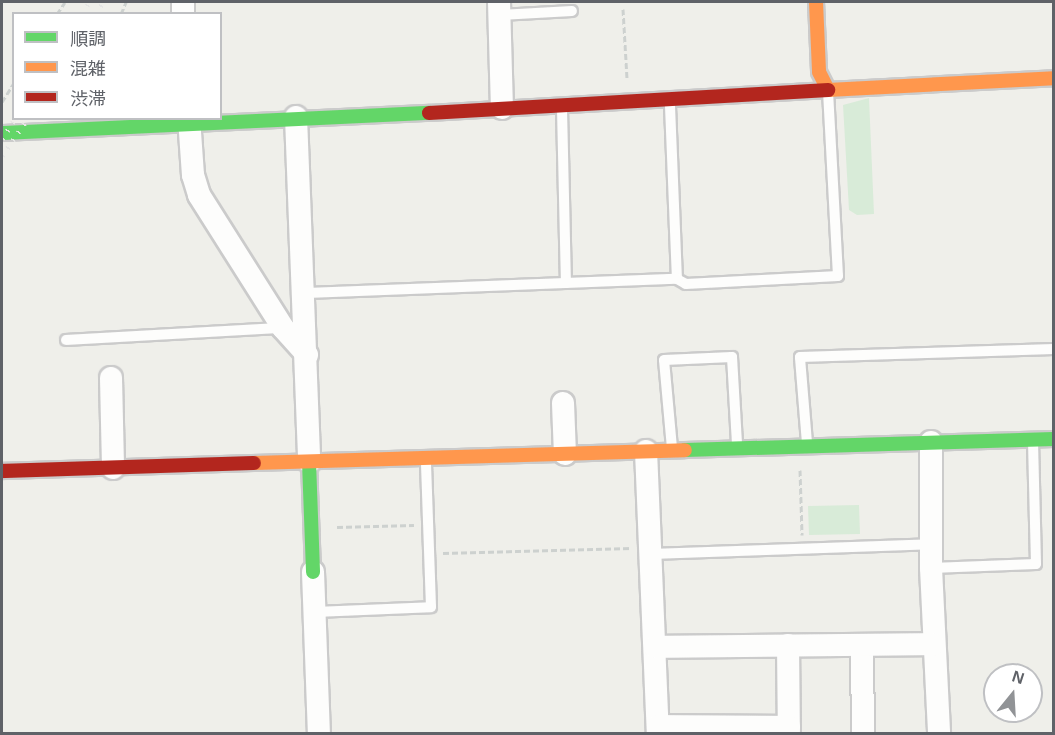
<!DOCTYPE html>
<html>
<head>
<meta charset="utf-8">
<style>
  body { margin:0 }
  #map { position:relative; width:1055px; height:735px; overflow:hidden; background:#efefea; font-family:Helvetica,"Noto Sans JP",sans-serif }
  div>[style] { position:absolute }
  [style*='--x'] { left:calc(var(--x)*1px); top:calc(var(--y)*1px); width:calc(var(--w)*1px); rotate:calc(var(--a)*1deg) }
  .green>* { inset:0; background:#d8ebd8 }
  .path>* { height:3px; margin-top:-1.5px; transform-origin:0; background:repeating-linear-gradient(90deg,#cdd1cf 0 6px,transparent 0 9px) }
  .roads { filter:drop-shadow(2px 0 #cbcbcb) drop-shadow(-2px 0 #cbcbcb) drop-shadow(0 2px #cbcbcb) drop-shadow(0 -2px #cbcbcb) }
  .lane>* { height:10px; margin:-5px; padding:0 5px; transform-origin:5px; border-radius:5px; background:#fdfdfc }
  .street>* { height:22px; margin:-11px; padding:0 11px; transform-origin:11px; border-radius:11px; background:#fdfdfc }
  .fast>* { height:14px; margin:-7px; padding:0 7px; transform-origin:7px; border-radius:7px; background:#63d668 }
  .slow>* { height:14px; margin:-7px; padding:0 7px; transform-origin:7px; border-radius:7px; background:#ff974d }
  .jam>* { height:14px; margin:-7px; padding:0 7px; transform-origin:7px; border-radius:7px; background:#b3261e }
  .rail>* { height:4.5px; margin-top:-2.25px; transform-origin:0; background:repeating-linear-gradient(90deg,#e5e5e4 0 1.5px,transparent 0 9.5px) }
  span { translate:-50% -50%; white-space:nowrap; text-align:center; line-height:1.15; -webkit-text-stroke:6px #fff; paint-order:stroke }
  .frame { position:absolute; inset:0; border:3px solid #5f6268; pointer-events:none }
  .legend { position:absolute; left:12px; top:12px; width:210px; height:108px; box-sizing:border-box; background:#fff; border:2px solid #bfc0c3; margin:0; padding:8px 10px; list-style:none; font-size:18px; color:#5f6268 }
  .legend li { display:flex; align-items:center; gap:12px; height:30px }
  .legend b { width:30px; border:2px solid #bfc0c3 }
  .north { position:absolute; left:983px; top:663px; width:60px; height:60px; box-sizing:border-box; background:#fff; border:2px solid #bfc0c3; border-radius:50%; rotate:18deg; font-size:16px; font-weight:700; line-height:24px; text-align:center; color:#5f6268 }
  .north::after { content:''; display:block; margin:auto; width:21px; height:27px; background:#919396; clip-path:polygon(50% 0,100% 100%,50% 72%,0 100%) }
</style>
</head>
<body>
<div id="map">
  <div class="green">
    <div style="clip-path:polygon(869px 98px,874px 214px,857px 215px,849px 210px,843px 105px)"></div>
    <div style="clip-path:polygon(859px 505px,860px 534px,809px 535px,808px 506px)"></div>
  </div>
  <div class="path">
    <div style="--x:623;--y:9;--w:70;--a:86.7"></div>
    <div style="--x:57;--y:14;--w:14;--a:-56"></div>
    <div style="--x:121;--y:14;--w:13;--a:-67"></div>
    <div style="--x:2;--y:102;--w:22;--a:-58"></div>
    <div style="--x:800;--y:470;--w:65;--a:88.2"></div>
    <div style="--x:337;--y:527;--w:77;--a:-1.5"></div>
    <div style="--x:443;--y:553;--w:189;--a:-1.5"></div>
  </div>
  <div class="roads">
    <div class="lane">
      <div style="--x:500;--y:15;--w:72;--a:-3.2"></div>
      <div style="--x:670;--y:106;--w:173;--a:87.7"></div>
      <div style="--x:677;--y:279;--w:10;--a:29"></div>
      <div style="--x:686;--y:284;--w:152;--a:-3"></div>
      <div style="--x:838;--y:276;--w:183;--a:-93.1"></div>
      <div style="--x:562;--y:109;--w:174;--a:88.7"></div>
      <div style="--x:305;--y:293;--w:372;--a:-2.2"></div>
      <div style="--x:66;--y:340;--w:217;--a:-3.2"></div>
      <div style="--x:807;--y:443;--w:86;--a:-94.7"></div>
      <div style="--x:800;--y:357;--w:254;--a:-1.8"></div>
      <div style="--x:672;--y:448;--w:88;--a:-95.2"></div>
      <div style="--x:664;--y:360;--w:68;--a:-2.5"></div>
      <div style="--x:732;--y:357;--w:88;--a:86.7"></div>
      <div style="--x:651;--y:554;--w:280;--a:-2"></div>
      <div style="--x:931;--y:568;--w:105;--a:-2.2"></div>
      <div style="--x:1036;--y:564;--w:123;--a:-91.4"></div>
      <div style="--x:314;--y:612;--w:117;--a:-2.4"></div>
      <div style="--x:431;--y:607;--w:146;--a:-92"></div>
    </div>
    <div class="street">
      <div style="--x:183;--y:2;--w:12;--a:90"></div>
      <div style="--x:499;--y:2;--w:106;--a:88.4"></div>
      <div style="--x:296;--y:117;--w:345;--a:87.8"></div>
      <div style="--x:189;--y:118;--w:57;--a:86"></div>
      <div style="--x:193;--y:175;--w:21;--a:73"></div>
      <div style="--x:199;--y:195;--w:157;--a:57.7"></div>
      <div style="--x:283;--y:328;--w:36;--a:48"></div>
      <div style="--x:111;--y:378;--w:90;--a:88.7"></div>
      <div style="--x:563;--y:403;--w:51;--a:87.8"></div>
      <div style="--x:931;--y:442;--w:126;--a:90"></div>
      <div style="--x:931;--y:568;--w:166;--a:87.2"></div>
      <div style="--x:646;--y:451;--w:283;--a:87.6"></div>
      <div style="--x:313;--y:572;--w:162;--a:87.9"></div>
      <div style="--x:788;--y:645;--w:89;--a:89.4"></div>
      <div style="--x:862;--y:645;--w:89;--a:89.4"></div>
      <div style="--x:655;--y:647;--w:278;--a:-0.6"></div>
      <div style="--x:658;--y:726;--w:131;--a:0.4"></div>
    </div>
    <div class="fast">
      <div style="--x:2;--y:133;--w:427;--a:-2.7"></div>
      <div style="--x:685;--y:450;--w:369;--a:-1.7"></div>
      <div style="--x:309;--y:462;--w:110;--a:87.9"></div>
    </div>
    <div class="slow">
      <div style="--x:816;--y:2;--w:70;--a:87.5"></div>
      <div style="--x:819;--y:72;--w:20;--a:63"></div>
      <div style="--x:828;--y:90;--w:226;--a:-3"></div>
      <div style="--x:254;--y:463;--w:431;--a:-1.7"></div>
    </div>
    <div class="jam">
      <div style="--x:429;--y:113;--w:400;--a:-3.3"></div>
      <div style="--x:2;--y:471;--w:252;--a:-1.8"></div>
    </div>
  </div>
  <div class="rail">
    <div style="--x:82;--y:14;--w:14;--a:-60"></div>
    <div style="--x:95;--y:14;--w:14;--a:-56"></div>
    <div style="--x:2;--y:139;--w:25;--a:-58"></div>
    <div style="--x:2;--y:156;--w:46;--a:-55.6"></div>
  </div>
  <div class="frame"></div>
  <ul class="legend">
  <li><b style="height:8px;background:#63d668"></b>順調</li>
  <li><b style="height:8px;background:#ff974d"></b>混雑</li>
  <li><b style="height:8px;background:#b3261e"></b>渋滞</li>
  </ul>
  <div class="north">N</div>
</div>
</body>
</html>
